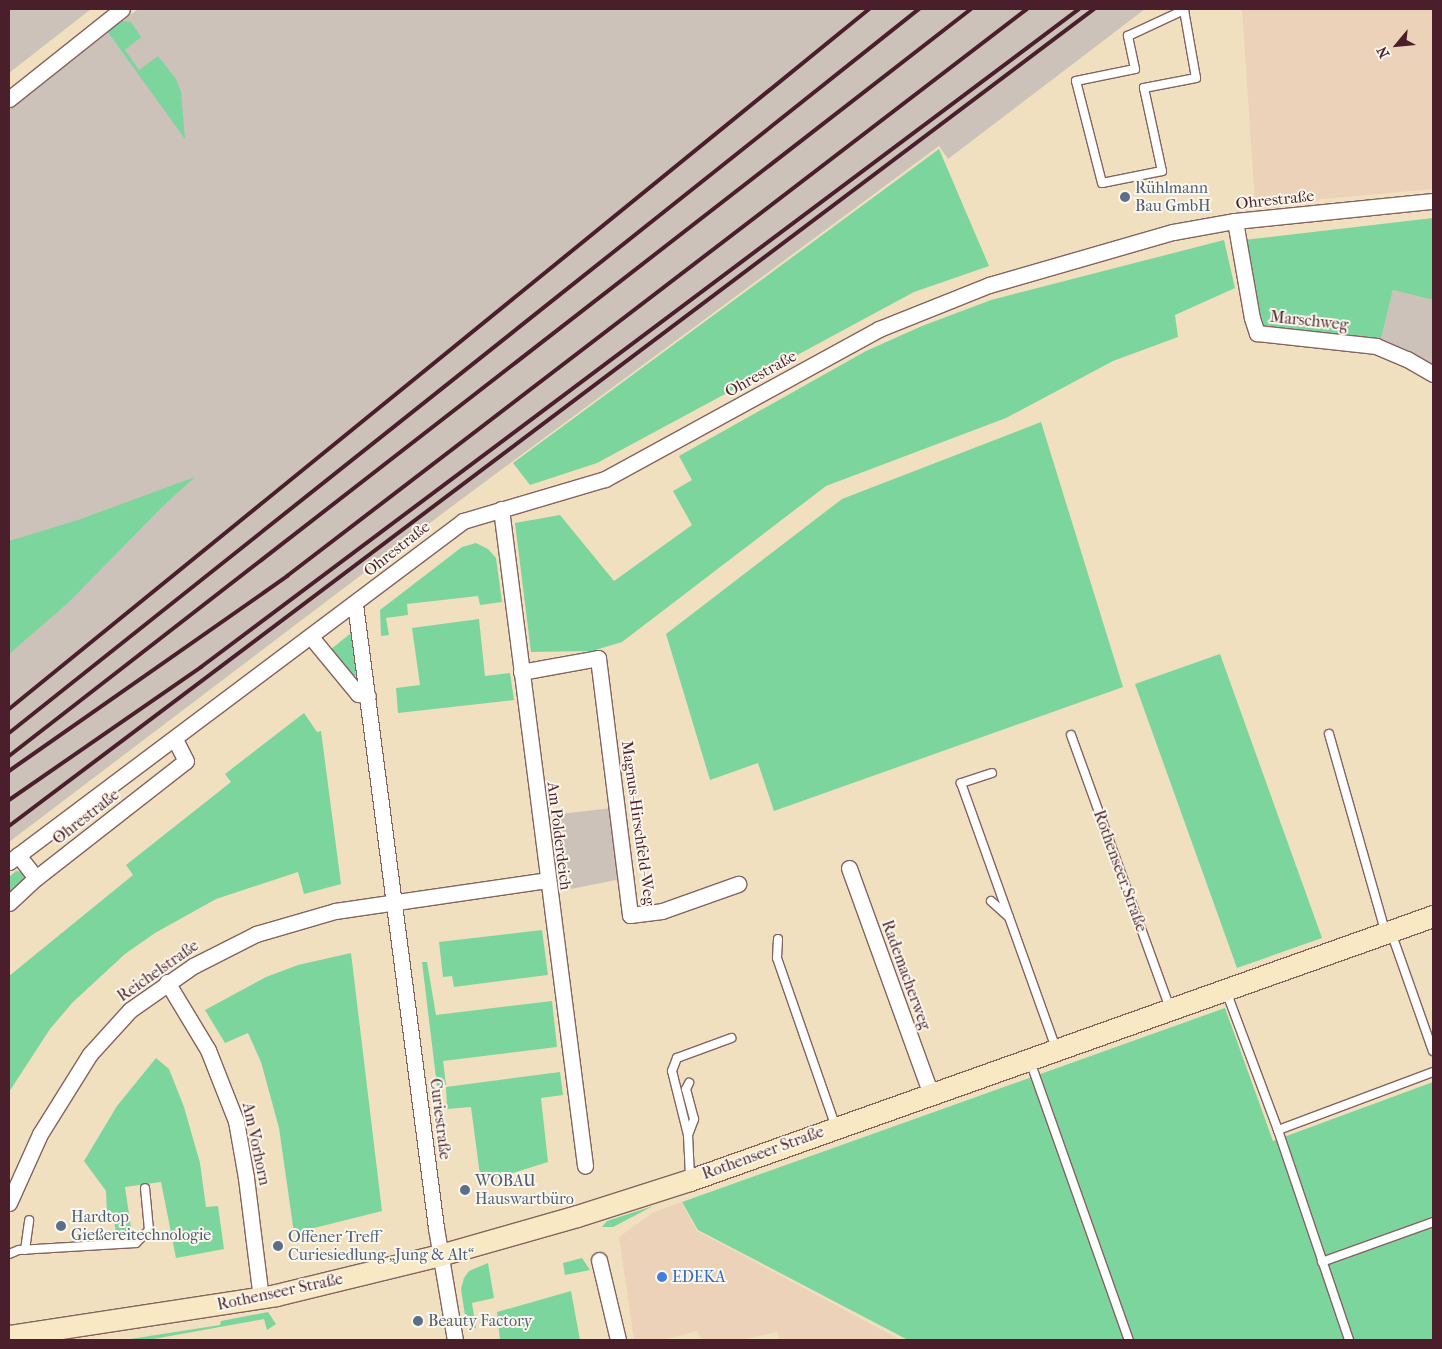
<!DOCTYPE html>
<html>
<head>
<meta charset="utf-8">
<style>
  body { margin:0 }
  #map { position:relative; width:1442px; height:1349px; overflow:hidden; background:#f0e0c0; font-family:"IM FELL French Canon",serif }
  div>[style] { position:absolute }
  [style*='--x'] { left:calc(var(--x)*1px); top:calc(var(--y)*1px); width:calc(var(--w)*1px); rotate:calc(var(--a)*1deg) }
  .built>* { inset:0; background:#ebd2b8 }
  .industrial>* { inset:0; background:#ccc2b9 }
  .green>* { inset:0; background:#7cd59c }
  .roads { filter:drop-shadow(1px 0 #84635f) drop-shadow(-1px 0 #84635f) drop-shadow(0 1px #84635f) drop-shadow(0 -1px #84635f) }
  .lane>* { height:8px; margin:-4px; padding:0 4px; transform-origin:4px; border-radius:4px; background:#fff }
  .street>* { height:15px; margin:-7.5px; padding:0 7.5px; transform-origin:7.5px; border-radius:7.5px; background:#fff }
  .secondary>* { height:21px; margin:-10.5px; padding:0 10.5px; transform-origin:10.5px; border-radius:10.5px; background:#f8e8c3 }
  .rail>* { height:4px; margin:-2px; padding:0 2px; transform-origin:2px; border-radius:2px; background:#4a1f2b }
  .dots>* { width:14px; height:14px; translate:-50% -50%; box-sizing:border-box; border:2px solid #fbf7ec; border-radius:50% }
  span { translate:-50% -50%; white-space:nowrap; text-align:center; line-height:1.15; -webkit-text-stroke:4px #fbf7ec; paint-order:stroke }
  .service-label { font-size:16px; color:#4e5e75 }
  .left { translate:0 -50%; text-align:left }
  .street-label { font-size:16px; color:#4a1f2b }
  .shop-label { font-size:16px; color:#366cbe }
  .frame { position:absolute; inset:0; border:10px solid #4a1f2b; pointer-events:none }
  .north { position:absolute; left:1372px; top:20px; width:50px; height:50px; -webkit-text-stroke:4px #fbf7ec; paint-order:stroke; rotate:242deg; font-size:14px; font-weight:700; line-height:20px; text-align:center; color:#4a1f2b }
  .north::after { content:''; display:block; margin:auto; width:18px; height:22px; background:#4a1f2b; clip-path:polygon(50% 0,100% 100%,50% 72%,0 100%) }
</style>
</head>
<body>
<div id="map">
  <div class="built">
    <div style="clip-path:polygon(1242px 9px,1433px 9px,1433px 189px,1255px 205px)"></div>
    <div style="clip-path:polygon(681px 1202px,697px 1231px,901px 1340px,780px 1340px,777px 1332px,740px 1340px,702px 1340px,697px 1331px,663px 1340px,634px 1340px,619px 1237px,654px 1212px)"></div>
  </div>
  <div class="industrial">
    <div style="clip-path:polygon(9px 9px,91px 9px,9px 73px)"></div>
    <div style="clip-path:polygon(138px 9px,1145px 9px,948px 159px,939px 146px,451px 507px,9px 842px,9px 110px)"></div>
    <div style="clip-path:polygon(1393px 290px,1433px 300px,1433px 368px,1381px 339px)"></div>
    <div style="clip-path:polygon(612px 808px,621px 879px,571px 889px,568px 868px,558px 863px,552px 815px)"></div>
  </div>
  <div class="green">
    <div style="clip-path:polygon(123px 21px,131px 22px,141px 37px,125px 50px,139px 70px,158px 56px,176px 79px,181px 92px,185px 139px,107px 31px)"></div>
    <div style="clip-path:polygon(939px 149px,989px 266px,914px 292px,597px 463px,530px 485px,513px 463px)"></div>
    <div style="clip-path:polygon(1433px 218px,1433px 300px,1393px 290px,1381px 339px,1261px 327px,1244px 240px)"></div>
    <div style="clip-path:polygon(1224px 240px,1235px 288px,1175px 315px,1178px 337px,1113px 361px,1006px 418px,826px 486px,622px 642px,592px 651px,531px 652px,515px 523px,560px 515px,614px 581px,692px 525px,673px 491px,692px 480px,679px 456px,866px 351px,922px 326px,991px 300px)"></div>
    <div style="clip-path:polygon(1041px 422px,1123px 687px,774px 811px,758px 763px,710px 780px,666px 634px,842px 499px)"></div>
    <div style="clip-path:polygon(195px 477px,161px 508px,68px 603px,9px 654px,9px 541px,78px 520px)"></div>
    <div style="clip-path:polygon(476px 543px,488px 549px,496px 558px,502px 602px,480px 605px,478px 596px,407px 604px,408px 615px,386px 618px,389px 635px,381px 636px,380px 610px,462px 547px)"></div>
    <div style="clip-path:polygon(479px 619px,485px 676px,510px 673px,514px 700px,398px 713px,396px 688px,420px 685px,412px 628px)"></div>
    <div style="clip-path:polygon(351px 633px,356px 675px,353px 678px,330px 650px)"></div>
    <div style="clip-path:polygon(1220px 654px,1322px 938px,1237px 968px,1135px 684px)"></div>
    <div style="clip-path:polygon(304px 713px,317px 732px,321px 731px,341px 884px,304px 894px,298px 872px,216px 899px,155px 933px,125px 954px,73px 1002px,50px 1029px,9px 1092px,9px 976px,133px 875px,126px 865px,231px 782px,225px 774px)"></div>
    <div style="clip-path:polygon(16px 871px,23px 872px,26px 877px,9px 896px,9px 877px)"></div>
    <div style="clip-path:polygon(542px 930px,548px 975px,454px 987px,452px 976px,443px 977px,439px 942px)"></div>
    <div style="clip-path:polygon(351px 953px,382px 1211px,294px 1233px,279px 1128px,261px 1062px,248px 1033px,225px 1043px,205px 1010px,266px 977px,298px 965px)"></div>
    <div style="clip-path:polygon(422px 962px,427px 962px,436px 1015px,552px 1001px,557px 1047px,443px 1061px,446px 1085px,437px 1086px)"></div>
    <div style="clip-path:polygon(1225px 1008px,1273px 1141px,1433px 1082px,1433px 1340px,908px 1340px,698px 1230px,682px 1202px)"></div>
    <div style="clip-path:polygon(156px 1058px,169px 1069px,184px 1107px,200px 1163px,206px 1207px,218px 1206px,224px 1249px,176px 1258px,161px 1182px,125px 1187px,132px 1234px,116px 1236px,114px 1217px,107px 1215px,106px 1191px,84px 1161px,117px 1106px)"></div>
    <div style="clip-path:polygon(560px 1072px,563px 1095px,541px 1098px,548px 1162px,481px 1183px,471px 1107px,447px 1109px,446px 1087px)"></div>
    <div style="clip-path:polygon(653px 1206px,613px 1227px,602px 1227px,607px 1221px)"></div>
    <div style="clip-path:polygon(582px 1258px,590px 1270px,565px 1275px,563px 1263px)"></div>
    <div style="clip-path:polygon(488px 1263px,494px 1298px,472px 1303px,476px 1328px,467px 1329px,461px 1289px,464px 1278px,469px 1271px)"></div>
    <div style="clip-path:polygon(571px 1291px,580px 1340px,500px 1340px,497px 1312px)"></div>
    <div style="clip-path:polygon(268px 1312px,276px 1324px,267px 1330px,264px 1319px,148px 1340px,124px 1340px,220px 1325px,221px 1321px)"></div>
  </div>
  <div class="roads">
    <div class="lane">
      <div style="--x:1184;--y:10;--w:69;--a:80"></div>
      <div style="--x:1196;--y:78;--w:53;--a:169.1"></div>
      <div style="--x:1144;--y:88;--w:85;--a:77.8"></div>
      <div style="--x:1162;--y:171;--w:61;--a:168.7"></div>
      <div style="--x:1102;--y:183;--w:105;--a:-104.3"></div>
      <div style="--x:1076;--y:81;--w:60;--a:-11.5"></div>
      <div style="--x:1135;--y:69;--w:34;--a:-102"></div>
      <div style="--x:1128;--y:36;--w:62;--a:-24.9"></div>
      <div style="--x:1329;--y:734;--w:205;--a:74.1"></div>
      <div style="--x:1071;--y:735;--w:290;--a:70.1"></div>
      <div style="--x:992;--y:773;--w:33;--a:162"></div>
      <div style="--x:961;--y:783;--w:282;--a:70.3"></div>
      <div style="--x:991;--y:901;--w:24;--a:42"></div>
      <div style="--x:1391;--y:932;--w:126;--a:70.6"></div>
      <div style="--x:778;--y:939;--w:19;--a:93"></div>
      <div style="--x:777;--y:958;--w:179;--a:70.8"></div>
      <div style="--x:1226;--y:991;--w:148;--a:69.5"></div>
      <div style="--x:1278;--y:1130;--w:222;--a:71.3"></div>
      <div style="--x:1030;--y:1061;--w:296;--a:70.5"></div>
      <div style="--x:1278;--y:1130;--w:165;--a:-20.5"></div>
      <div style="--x:688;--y:1135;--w:17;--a:-69"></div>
      <div style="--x:694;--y:1119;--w:31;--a:-105"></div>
      <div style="--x:686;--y:1089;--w:7;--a:-63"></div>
      <div style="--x:690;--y:1177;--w:42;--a:-92.7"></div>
      <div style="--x:688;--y:1135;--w:66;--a:-104"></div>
      <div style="--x:672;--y:1071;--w:14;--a:-69"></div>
      <div style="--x:677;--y:1058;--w:58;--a:-20.3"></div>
      <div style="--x:25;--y:1250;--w:30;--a:-82"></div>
      <div style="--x:9;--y:1254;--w:11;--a:-22"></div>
      <div style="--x:19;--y:1250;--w:117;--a:-3.4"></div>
      <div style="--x:136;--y:1243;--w:18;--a:-45"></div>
      <div style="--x:149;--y:1230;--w:42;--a:-95.4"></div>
      <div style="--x:1322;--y:1262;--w:118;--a:-19.8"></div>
    </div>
    <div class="street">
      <div style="--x:9;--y:99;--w:144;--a:-38.5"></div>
      <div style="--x:1235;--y:221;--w:98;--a:80.1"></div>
      <div style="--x:1252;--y:318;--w:16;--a:72"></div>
      <div style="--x:1257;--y:333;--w:120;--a:6.2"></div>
      <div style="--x:1376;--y:346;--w:34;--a:23"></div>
      <div style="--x:1407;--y:359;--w:30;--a:30"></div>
      <div style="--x:501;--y:509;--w:662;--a:82.71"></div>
      <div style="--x:355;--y:604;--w:629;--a:82.6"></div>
      <div style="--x:436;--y:1228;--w:114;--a:80.4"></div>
      <div style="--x:311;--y:637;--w:74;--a:50.5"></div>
      <div style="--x:358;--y:694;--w:10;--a:11"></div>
      <div style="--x:521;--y:672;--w:78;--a:-10.3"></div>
      <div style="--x:598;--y:658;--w:259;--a:82.9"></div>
      <div style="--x:630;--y:915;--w:32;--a:-7"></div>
      <div style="--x:662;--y:911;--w:81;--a:-19.6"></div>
      <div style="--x:18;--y:855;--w:29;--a:52"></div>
      <div style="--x:9;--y:862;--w:568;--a:-36.91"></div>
      <div style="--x:463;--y:521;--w:148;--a:-16.5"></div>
      <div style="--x:605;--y:479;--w:312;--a:-28.7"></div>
      <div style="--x:879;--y:329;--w:118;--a:-21.8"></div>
      <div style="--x:989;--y:285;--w:191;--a:-16.1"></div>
      <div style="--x:1173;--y:232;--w:63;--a:-10.1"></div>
      <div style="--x:1235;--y:221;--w:199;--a:-5.8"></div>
      <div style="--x:849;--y:868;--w:240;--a:70.1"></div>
      <div style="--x:9;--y:903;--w:37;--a:-43"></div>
      <div style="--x:36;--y:878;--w:190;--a:-38"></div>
      <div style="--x:186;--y:761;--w:25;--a:-117"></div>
      <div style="--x:167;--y:982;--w:79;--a:58.9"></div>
      <div style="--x:208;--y:1050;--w:76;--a:68.5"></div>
      <div style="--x:236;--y:1121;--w:58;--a:80"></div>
      <div style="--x:246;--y:1178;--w:121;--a:82.9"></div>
      <div style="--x:9;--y:1203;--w:76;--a:-65.8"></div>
      <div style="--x:40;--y:1134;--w:94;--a:-58"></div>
      <div style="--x:90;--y:1054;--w:59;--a:-47.7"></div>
      <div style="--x:130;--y:1010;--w:77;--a:-34.9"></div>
      <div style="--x:193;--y:966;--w:71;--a:-26.9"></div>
      <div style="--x:256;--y:934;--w:82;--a:-16.2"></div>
      <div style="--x:335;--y:911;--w:214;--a:-8.3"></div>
      <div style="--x:599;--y:1260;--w:82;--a:76.6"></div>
    </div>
    <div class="secondary">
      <div style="--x:9;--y:1336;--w:270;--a:-8.7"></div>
      <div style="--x:276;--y:1295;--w:169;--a:-13.7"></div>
      <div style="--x:440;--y:1255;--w:142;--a:-15.9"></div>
      <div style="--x:577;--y:1216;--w:119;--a:-17.7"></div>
      <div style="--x:690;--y:1180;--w:789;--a:-19.56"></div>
    </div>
  </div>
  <div class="rail">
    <div style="--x:9;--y:709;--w:1109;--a:-39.14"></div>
    <div style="--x:9;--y:733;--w:1163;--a:-38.51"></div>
    <div style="--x:9;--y:756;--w:1218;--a:-37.83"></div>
    <div style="--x:9;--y:771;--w:340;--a:-35"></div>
    <div style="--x:287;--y:576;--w:932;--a:-37.46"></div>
    <div style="--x:9;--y:800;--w:234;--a:-34.7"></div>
    <div style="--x:201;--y:667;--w:1097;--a:-36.85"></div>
    <div style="--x:9;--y:826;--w:1358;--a:-36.98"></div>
  </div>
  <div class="dots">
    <div style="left:1125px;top:197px;background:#5c6f8a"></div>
    <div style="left:465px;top:1190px;background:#5c6f8a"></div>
    <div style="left:61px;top:1226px;background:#5c6f8a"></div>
    <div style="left:278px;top:1246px;background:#5c6f8a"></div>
    <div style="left:662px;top:1277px;background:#3f7fe0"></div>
    <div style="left:418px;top:1321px;background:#5c6f8a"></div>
  </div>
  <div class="service-label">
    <span class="left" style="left:1135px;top:197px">Rühlmann<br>Bau GmbH</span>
    <span class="left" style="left:475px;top:1190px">WOBAU<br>Hauswartbüro</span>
    <span class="left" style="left:71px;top:1226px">Hardtop<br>Gießereitechnologie</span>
    <span class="left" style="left:288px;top:1246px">Offener Treff<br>Curiesiedlung „Jung &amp; Alt“</span>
    <span class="left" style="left:428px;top:1321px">Beauty Factory</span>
  </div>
  <div class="street-label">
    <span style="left:1275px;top:200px;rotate:-6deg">Ohrestraße</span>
    <span style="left:1309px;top:321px;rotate:6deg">Marschweg</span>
    <span style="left:761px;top:374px;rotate:-29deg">Ohrestraße</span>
    <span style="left:397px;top:549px;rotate:-38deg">Ohrestraße</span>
    <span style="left:86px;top:817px;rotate:-38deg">Ohrestraße</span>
    <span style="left:638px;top:823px;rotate:82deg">Magnus-Hirschfeld-Weg</span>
    <span style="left:559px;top:836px;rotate:83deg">Am Polderdeich</span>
    <span style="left:1120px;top:871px;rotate:70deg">Rothenseer Straße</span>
    <span style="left:158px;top:971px;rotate:-35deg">Reichelstraße</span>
    <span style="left:906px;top:975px;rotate:70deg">Rademacherweg</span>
    <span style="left:440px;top:1119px;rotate:83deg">Curiestraße</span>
    <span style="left:256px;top:1144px;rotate:78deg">Am Vorhorn</span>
    <span style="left:763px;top:1153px;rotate:-20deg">Rothenseer Straße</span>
    <span style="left:280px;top:1292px;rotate:-12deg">Rothenseer Straße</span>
  </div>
  <div class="shop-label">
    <span class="left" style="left:672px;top:1277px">EDEKA</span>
  </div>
  <div class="frame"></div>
  <div class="north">N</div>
</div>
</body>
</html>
